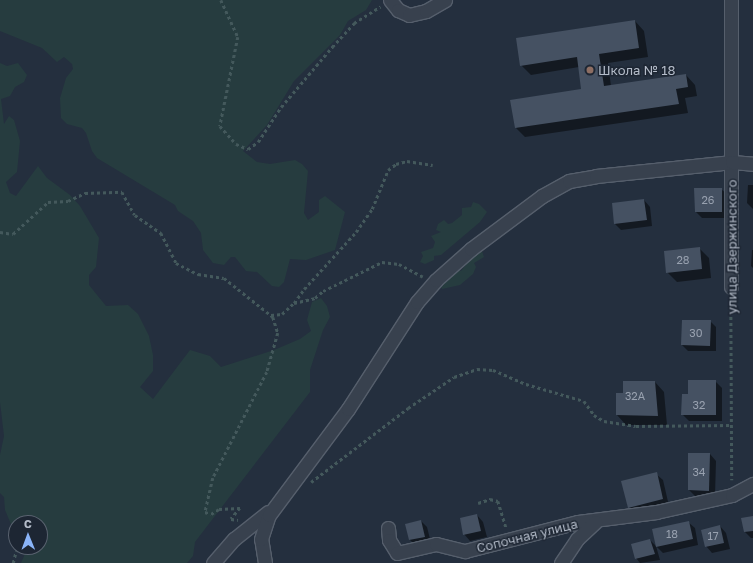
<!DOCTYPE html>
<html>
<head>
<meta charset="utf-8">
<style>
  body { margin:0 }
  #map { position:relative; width:753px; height:563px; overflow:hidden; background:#242f3e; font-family:"Golos Text",sans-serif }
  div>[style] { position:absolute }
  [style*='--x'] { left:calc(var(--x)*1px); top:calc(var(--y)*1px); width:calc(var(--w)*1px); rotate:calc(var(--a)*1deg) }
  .green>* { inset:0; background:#263c3f }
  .shadow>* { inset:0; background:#0007 }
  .building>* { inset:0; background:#455162 }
  .path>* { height:2.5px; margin-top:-1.25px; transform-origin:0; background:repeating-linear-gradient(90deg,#44595c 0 3px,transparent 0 6px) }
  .roads { filter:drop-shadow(1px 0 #565f6c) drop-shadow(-1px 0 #565f6c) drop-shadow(0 1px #565f6c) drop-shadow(0 -1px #565f6c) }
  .street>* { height:13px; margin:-6.5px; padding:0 6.5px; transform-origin:6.5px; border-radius:6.5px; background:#38414e }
  .dots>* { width:11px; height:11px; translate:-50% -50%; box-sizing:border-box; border:2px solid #1d2633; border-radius:50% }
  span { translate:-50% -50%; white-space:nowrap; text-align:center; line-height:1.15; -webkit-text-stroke:3px #1d2633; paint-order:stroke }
  .number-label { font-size:11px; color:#98a1af }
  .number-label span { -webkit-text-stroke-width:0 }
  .poi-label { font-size:13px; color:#b4bcc9 }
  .left { translate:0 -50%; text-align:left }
  .street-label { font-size:13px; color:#b4bcc9 }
  .north { position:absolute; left:8px; top:515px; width:40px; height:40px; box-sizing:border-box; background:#1d2633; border:1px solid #59626f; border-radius:50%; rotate:359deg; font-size:11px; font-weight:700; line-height:16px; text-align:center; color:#b4bcc9 }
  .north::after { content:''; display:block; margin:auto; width:14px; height:18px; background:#8ab4f8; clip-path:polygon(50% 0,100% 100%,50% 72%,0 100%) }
</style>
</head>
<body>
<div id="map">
  <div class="green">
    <div style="clip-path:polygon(0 0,372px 0,366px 10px,348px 21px,340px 35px,294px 81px,267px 125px,243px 151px,257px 162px,270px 164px,295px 160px,302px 164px,308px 171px,304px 213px,308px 220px,319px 212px,319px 200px,325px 196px,345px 212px,335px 250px,306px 260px,290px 259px,284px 282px,279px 287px,272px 286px,257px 272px,246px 271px,235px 257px,231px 257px,224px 265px,213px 263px,203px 250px,201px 233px,193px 221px,178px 211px,175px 205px,97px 158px,92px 151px,86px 133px,82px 128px,67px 124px,61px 118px,60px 98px,66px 78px,73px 69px,72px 64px,64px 57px,57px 62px,42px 48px,0 31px)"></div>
    <div style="clip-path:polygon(0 63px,7px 66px,18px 63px,27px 75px,24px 82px,15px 87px,10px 96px,1px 99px,4px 124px,9px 116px,14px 120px,20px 141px,17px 172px,6px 182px,10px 193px,16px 196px,38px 166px,47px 178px,70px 195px,80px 206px,99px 238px,96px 267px,89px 275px,89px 285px,106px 306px,128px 305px,138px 314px,149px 336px,153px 355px,153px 371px,140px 387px,153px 399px,190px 350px,210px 356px,221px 367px,274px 350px,300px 339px,311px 331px,307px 320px,312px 302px,321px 298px,327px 306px,330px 317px,323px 330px,310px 370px,310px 392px,195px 542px,193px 556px,187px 563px,21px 563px,28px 547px,40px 547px,40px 523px,16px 523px,16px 536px,5px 510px,4px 497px,0 493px,0 455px,4px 436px,0 402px)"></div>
    <div style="clip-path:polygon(473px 202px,479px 204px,487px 212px,480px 222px,441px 255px,434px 256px,434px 260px,425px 264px,420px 262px,423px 256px,421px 252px,433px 248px,435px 242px,431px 236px,441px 232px,436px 230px,438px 224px,444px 220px,448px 224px,452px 223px,462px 215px,462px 208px,471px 207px)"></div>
    <div style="clip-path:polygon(478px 250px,482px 251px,484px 257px,474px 263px,476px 267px,473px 274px,460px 285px,442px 289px,440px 283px,457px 269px,461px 271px)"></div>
  </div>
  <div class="shadow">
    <div style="clip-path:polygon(635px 21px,644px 31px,648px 57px,608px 63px,611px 86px,686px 75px,695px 85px,697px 96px,685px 98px,688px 113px,525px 137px,516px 128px,583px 90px,579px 67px,531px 75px,521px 65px)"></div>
    <div style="clip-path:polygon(748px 185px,753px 185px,753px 209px,747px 203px)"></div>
    <div style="clip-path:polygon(721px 189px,728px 195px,728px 218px,702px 218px,696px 212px)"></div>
    <div style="clip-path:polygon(644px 200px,650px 207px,652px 226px,621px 230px,615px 224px)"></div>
    <div style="clip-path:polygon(699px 248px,709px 258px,711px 278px,677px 282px,667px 272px)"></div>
    <div style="clip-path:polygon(752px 250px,753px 250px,753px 268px,751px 266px)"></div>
    <div style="clip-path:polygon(710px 321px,716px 327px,716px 351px,688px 351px,682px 345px)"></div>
    <div style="clip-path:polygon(715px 381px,722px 388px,722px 421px,689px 421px,682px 414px,689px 395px)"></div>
    <div style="clip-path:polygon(655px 382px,664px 392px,667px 425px,626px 425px,617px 415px,617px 394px,624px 394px)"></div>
    <div style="clip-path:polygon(710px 454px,716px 461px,715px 496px,695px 496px,689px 490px)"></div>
    <div style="clip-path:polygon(656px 474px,663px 480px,669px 506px,635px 513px,629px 507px)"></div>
    <div style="clip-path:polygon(477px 515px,483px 522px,487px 537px,470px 541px,464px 534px)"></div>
    <div style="clip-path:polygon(753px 517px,753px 538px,751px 538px,745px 532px)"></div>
    <div style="clip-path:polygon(421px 521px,427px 527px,431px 543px,416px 546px,410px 540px,406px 524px)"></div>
    <div style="clip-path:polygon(688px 522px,695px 528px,698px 545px,663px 553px,656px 546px,660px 560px,640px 563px,636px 558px,650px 540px,656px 546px)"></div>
    <div style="clip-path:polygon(720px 526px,726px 533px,730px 549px,712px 553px,706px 546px)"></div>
  </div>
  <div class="building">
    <div style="clip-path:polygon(635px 20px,639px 48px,599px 54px,604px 86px,686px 74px,688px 87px,676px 89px,679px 104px,515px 128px,510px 100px,581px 89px,577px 57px,520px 66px,516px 38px)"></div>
    <div style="clip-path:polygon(694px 188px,722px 188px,722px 212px,695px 212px)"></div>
    <div style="clip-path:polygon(644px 199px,647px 220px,614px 224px,612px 203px)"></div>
    <div style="clip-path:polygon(700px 247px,702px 269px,666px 273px,664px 251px)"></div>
    <div style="clip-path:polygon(682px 320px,711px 320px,710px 346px,681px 345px)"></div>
    <div style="clip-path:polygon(688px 380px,716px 380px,716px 415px,681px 415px,682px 394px,688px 394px)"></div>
    <div style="clip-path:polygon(623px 381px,655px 381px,658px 416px,616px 415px,616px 393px,623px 393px)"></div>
    <div style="clip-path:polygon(688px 453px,710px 453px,709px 491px,688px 490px)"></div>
    <div style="clip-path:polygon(657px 472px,663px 499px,628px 508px,621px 481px)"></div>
    <div style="clip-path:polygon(477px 514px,481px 531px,463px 535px,460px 518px)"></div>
    <div style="clip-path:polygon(753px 516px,753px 531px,744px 532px,741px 518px)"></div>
    <div style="clip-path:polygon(421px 520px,425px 537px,409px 540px,405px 524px)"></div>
    <div style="clip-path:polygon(689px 521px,693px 539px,656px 547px,652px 529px)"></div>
    <div style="clip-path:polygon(720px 525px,724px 543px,705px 547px,701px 530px)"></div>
    <div style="clip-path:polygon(650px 539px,655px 554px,635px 559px,631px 544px)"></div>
  </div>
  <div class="path">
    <div style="--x:221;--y:0;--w:41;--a:65.3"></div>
    <div style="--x:238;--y:37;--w:91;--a:101.4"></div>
    <div style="--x:220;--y:126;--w:24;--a:48"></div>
    <div style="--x:236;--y:144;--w:13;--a:23"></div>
    <div style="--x:248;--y:149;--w:12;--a:-35"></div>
    <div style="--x:258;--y:142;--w:42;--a:-56.7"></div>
    <div style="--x:281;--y:107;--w:79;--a:-49.6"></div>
    <div style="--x:332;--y:47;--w:33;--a:-47"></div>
    <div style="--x:354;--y:23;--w:31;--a:-32"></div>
    <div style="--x:0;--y:232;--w:13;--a:9"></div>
    <div style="--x:13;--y:234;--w:47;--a:-42.4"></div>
    <div style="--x:48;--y:202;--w:20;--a:-3"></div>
    <div style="--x:68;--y:201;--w:19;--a:-25"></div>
    <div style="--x:85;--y:193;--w:37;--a:-2"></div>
    <div style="--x:122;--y:192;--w:26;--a:61"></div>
    <div style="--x:135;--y:215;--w:32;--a:35"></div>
    <div style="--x:161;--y:233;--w:34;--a:63"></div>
    <div style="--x:176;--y:263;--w:25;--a:27"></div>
    <div style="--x:198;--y:274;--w:26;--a:9"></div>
    <div style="--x:224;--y:278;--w:63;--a:38.5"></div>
    <div style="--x:273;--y:317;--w:17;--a:73"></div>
    <div style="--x:278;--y:333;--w:41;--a:105.8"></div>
    <div style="--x:267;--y:372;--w:119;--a:117"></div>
    <div style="--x:213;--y:478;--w:35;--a:103"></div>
    <div style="--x:205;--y:512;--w:6;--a:18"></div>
    <div style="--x:211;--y:514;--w:9;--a:-32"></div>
    <div style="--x:219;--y:509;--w:21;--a:-3"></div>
    <div style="--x:240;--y:508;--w:14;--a:129"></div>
    <div style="--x:231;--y:519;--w:7;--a:8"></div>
    <div style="--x:731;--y:299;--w:181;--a:89.7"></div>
    <div style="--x:294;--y:303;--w:17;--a:-54"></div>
    <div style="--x:304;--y:289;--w:77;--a:-47.6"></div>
    <div style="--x:356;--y:232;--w:28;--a:-55"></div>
    <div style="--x:372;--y:209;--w:42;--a:-67.7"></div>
    <div style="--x:388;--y:170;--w:10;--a:-37"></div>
    <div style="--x:396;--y:164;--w:11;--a:-15"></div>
    <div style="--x:407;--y:161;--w:26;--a:9"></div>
    <div style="--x:271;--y:315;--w:11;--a:-5"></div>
    <div style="--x:282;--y:314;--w:16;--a:-43"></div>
    <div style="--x:294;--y:303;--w:22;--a:-13"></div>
    <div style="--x:315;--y:298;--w:11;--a:-41"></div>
    <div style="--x:323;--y:291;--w:66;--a:-26.2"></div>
    <div style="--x:382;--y:262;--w:17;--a:7"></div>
    <div style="--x:399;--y:264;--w:27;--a:28"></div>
    <div style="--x:311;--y:482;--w:122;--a:-37.3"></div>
    <div style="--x:408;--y:408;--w:55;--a:-34"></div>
    <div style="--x:454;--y:377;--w:24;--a:-19"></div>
    <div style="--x:477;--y:369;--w:16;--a:4"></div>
    <div style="--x:493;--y:370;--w:36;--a:23"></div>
    <div style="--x:526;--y:384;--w:60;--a:16.3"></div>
    <div style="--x:584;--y:401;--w:17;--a:54"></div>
    <div style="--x:594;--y:415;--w:12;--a:31"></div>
    <div style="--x:604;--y:421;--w:32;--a:9"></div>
    <div style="--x:636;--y:426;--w:96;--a:-0.6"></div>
    <div style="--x:478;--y:503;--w:13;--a:-18"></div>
    <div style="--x:490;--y:499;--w:8;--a:14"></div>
    <div style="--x:498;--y:501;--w:28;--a:73"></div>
    <div style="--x:12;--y:534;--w:7;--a:56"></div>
    <div style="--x:13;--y:563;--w:12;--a:-76"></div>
    <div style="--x:16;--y:551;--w:6;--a:-45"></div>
  </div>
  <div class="roads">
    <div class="street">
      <div style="--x:390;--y:0;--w:13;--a:51"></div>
      <div style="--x:398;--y:10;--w:12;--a:24"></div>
      <div style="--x:409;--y:15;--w:17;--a:-13"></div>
      <div style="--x:426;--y:11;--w:22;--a:-30"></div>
      <div style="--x:731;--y:0;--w:287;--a:90"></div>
      <div style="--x:388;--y:528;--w:12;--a:85"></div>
      <div style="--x:389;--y:540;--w:15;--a:58"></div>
      <div style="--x:397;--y:553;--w:40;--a:-13"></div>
      <div style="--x:436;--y:544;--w:30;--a:14"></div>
      <div style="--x:465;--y:551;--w:117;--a:-14.4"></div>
      <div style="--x:578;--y:522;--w:79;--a:-7.3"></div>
      <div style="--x:656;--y:512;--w:78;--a:-12.6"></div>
      <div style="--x:732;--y:495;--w:24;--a:-28"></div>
      <div style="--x:213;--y:563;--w:32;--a:-49"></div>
      <div style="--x:234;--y:539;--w:43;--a:-38.5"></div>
      <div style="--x:265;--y:563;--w:24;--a:-99"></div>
      <div style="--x:261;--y:539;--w:25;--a:-72"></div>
      <div style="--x:269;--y:515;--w:132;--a:-53.3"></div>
      <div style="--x:348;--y:409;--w:127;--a:-57.2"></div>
      <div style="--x:417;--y:302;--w:29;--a:-49"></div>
      <div style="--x:436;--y:280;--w:47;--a:-41.5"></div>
      <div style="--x:471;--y:249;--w:89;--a:-36.7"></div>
      <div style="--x:542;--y:196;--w:31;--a:-29"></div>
      <div style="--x:569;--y:181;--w:27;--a:-10"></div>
      <div style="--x:596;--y:176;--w:137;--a:-5.9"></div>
      <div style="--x:732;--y:162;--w:21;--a:5"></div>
      <div style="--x:561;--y:563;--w:29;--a:-56"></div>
      <div style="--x:577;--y:539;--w:25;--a:-43"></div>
    </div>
  </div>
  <div class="dots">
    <div style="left:590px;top:70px;background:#8d6e63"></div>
  </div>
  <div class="number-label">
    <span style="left:708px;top:200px">26</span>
    <span style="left:683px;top:260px">28</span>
    <span style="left:696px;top:333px">30</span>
    <span style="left:635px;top:396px">32А</span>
    <span style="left:699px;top:405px">32</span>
    <span style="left:699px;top:472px">34</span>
    <span style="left:672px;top:534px">18</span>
    <span style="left:713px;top:536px">17</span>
  </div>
  <div class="poi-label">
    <span class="left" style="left:598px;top:70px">Школа № 18</span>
  </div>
  <div class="street-label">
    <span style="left:732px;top:247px;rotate:-90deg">улица Дзержинского</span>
    <span style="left:527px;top:536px;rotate:-14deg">Сопочная улица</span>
  </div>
  <div class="north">С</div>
</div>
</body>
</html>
